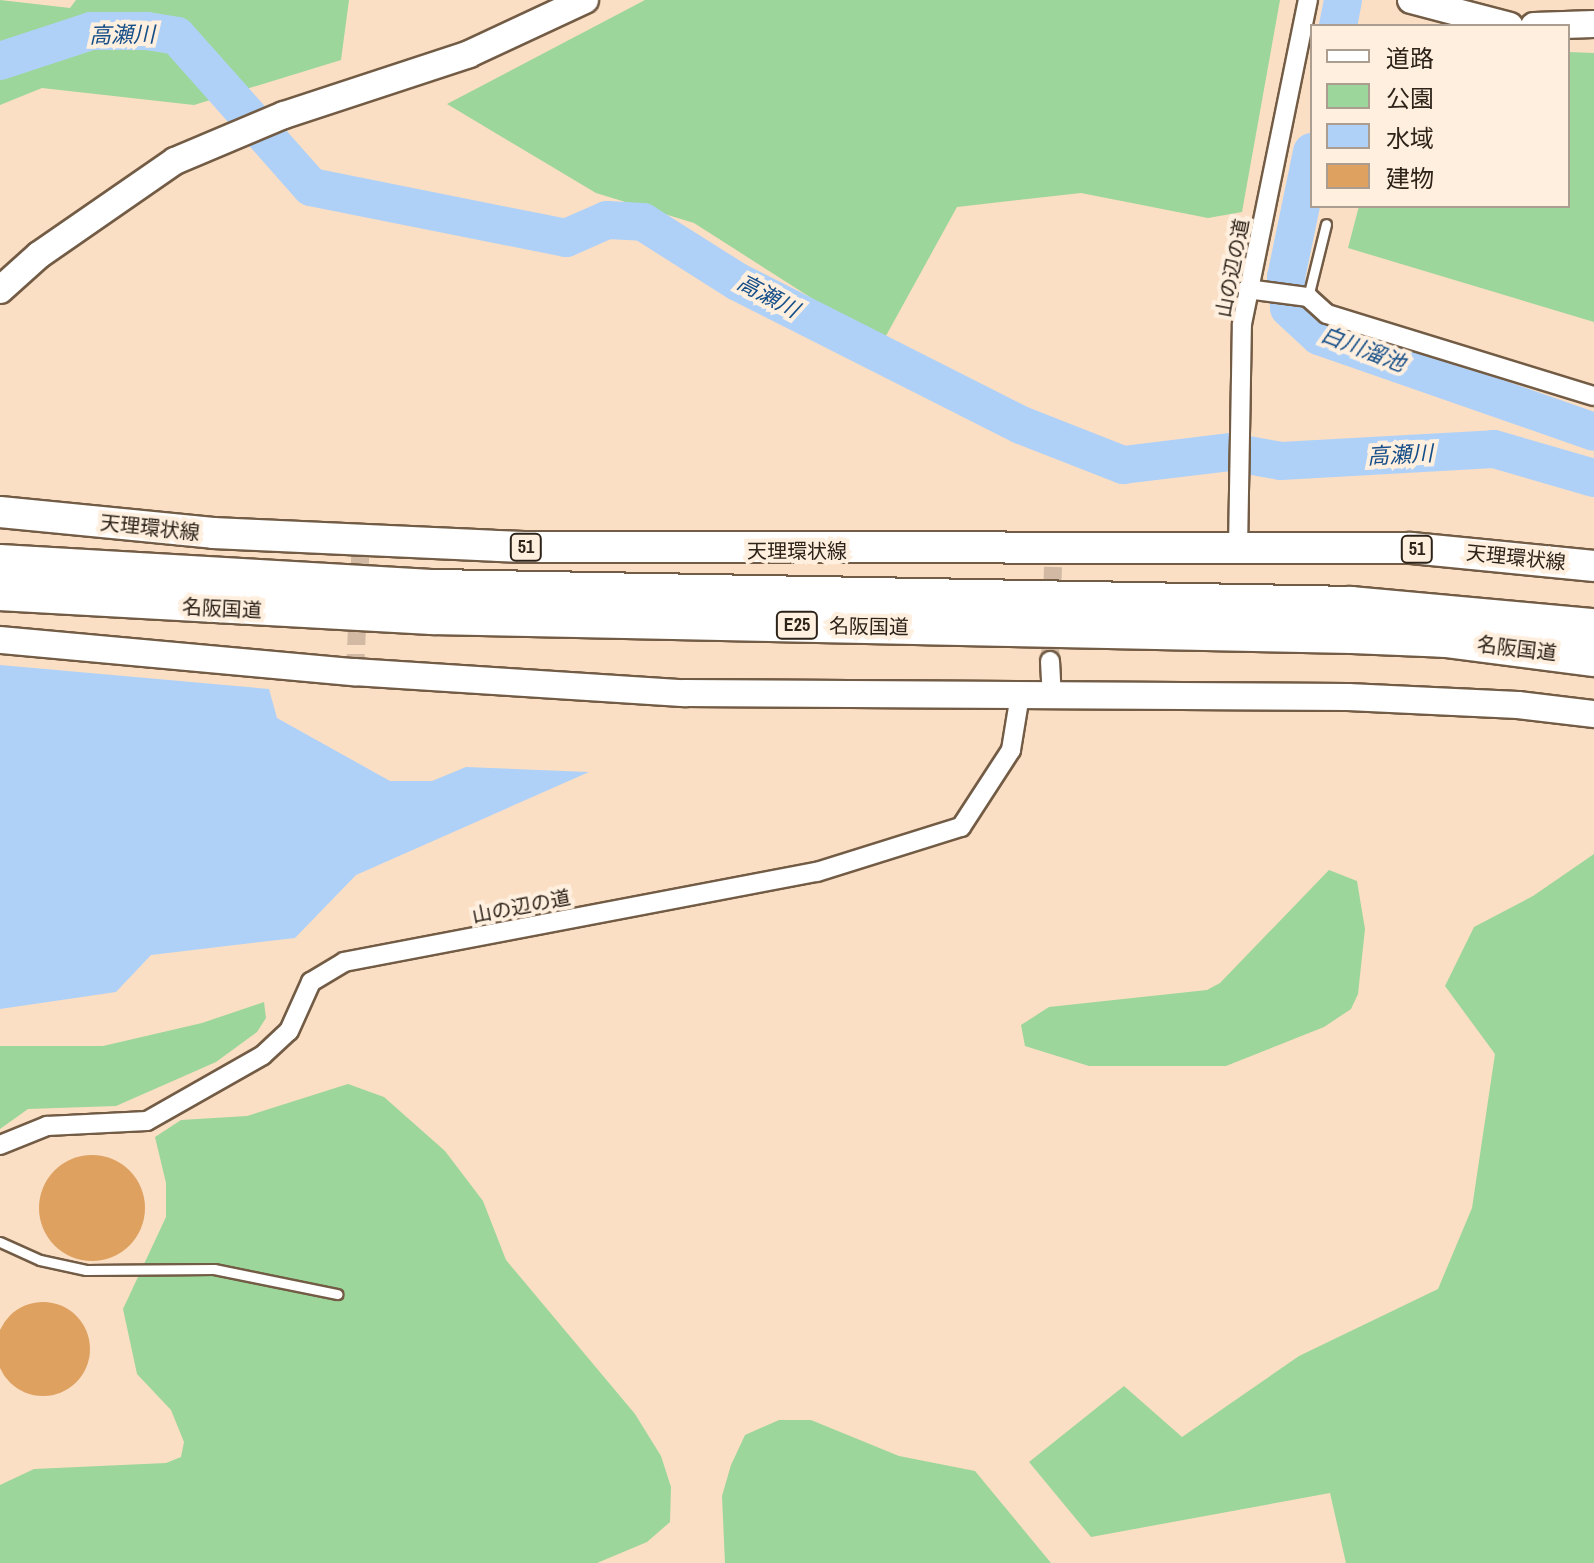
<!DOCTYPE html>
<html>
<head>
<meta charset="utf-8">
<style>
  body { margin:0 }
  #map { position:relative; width:1594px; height:1563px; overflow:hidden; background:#fadfc5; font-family:"Archivo Narrow","Noto Sans JP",sans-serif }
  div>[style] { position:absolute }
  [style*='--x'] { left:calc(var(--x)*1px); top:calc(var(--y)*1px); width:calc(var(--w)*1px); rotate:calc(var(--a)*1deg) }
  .green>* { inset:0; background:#9cd69a }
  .water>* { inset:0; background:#afd1f8 }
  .river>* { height:38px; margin:-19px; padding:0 19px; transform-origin:19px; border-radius:19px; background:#afd1f8 }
  .building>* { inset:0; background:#dea160 }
  .round { border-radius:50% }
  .street-tunnel>* { height:18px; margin-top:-9px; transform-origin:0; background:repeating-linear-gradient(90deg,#d1b9a3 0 18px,transparent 0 27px) }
  .roads { filter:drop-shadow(2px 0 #735c45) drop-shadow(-2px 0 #735c45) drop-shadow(0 2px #735c45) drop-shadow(0 -2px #735c45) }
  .lane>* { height:9px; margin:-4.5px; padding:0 4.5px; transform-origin:4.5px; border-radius:4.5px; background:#fff }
  .street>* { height:18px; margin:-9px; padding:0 9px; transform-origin:9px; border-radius:9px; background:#fff }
  .secondary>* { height:26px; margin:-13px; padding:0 13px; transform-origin:13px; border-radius:13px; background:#fff }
  .primary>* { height:30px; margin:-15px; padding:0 15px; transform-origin:15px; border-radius:15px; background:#fff }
  .highway>* { height:34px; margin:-17px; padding:0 17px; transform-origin:17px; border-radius:17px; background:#fff }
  span { translate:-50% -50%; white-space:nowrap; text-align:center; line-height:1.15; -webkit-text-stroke:8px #ffefdf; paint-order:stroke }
  .shield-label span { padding:2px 6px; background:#ffefdf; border:2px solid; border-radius:6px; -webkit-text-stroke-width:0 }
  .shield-label { font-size:18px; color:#2d2319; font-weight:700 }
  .street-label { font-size:20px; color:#2d2319 }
  .water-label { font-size:22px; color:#164f88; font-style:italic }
  .legend { position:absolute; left:1310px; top:24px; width:260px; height:184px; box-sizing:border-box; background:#ffefdf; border:2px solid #ab9d90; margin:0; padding:10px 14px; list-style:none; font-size:24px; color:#2d2319 }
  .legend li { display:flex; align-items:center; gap:16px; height:40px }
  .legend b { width:40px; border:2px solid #ab9d90 }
</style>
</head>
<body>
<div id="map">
  <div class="green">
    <div style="clip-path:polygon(0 0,70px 8px,76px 0,349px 0,341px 60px,194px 105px,42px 88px,0 105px)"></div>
    <div style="clip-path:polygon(645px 0,1280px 0,1242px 212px,1208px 218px,1081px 193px,957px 207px,882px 343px,694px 223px,596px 193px,447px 104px)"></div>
    <div style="clip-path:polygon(1568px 52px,1594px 53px,1594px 322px,1348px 248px,1359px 206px,1568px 206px)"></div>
    <div style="clip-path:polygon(1594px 854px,1594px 1563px,1346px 1563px,1330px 1493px,1091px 1537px,1029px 1462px,1124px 1386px,1182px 1437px,1299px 1356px,1438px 1289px,1472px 1208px,1495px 1054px,1445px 986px,1474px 927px,1533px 896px)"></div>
    <div style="clip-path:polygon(1329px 870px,1357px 881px,1365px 929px,1358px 994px,1351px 1009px,1324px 1027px,1226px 1066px,1089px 1066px,1025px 1046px,1021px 1025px,1049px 1007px,1207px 990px,1220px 983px)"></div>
    <div style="clip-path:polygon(264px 1002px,266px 1018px,257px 1032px,216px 1062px,116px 1106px,28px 1109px,0 1129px,0 1046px,103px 1046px,202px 1023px)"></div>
    <div style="clip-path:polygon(348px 1084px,384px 1097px,445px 1151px,483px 1201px,506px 1260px,635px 1414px,661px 1456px,671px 1487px,670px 1522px,647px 1542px,597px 1563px,0 1563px,0 1485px,34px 1469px,166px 1463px,181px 1457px,184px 1442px,171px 1410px,137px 1374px,123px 1309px,166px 1217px,166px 1183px,155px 1137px,181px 1120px,247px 1116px)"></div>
    <div style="clip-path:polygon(779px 1420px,811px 1420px,899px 1456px,975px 1471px,1051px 1563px,725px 1563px,722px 1496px,731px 1465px,745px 1435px)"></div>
  </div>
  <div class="water">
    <div style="clip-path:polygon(0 665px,269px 689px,277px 718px,390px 781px,432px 781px,466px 767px,589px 772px,356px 875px,295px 938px,151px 955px,116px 992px,0 1009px)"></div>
  </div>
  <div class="river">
    <div style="--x:1338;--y:26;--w:26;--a:-79"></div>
    <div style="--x:0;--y:61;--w:96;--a:-18.2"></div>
    <div style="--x:91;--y:31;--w:56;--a:0"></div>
    <div style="--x:147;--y:31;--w:30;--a:9"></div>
    <div style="--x:177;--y:36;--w:202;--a:48.4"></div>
    <div style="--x:311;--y:187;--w:260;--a:11.3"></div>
    <div style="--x:566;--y:238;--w:45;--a:-23.7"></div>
    <div style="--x:607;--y:220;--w:36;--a:3"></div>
    <div style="--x:643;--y:222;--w:112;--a:32.3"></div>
    <div style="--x:738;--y:282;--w:317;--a:26.8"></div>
    <div style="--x:1021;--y:425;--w:110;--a:21.4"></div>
    <div style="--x:1123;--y:465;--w:109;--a:-6.9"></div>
    <div style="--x:1231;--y:452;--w:51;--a:10.2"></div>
    <div style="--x:1281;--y:461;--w:213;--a:-3.2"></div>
    <div style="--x:1494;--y:449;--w:104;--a:16.2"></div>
    <div style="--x:1312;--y:152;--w:128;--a:101.7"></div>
    <div style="--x:1286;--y:277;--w:31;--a:84"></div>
    <div style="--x:1289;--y:308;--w:41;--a:43"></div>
    <div style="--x:1319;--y:336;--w:291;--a:19.2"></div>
  </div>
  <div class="building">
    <div class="round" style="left:39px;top:1155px;width:106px;height:106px"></div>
    <div class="round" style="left:-4px;top:1302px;width:94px;height:94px"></div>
  </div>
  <div class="street-tunnel">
    <div style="--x:1050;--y:661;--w:94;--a:-88.2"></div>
    <div style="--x:355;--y:672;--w:133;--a:-87.4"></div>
  </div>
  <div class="roads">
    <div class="lane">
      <div style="--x:1308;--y:297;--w:75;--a:-76.1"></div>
      <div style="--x:0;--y:1242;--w:44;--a:24.2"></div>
      <div style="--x:40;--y:1260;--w:47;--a:12.3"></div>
      <div style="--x:86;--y:1270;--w:128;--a:-0.4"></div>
      <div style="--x:214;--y:1269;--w:126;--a:11.5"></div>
    </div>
    <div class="street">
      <div style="--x:1247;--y:289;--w:62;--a:7.5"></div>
      <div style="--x:1308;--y:297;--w:25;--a:42"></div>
      <div style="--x:1327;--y:314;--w:279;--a:17.1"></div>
      <div style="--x:1238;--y:549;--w:225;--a:-89"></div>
      <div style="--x:1242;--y:324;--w:331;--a:-78.5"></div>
      <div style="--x:1050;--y:661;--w:34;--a:87"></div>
      <div style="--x:0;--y:1145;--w:51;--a:-22"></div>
      <div style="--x:47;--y:1126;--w:100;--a:-2.9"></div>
      <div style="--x:147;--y:1121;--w:133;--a:-29.6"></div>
      <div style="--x:263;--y:1055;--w:35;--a:-43"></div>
      <div style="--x:289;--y:1031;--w:54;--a:-65.8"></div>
      <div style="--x:311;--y:982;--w:39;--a:-31"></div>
      <div style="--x:344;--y:962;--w:481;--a:-10.8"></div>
      <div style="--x:817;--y:872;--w:151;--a:-17.4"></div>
      <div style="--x:961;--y:827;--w:92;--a:-57"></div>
      <div style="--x:1011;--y:750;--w:56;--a:-80.7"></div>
    </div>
    <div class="secondary">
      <div style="--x:1411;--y:0;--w:102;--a:14.7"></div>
      <div style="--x:1534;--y:26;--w:60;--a:-1.9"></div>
      <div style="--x:0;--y:290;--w:52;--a:-41.9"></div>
      <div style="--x:39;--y:255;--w:165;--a:-34.7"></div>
      <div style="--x:175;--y:161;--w:118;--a:-22.9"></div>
      <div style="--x:284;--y:115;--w:195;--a:-18.2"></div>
      <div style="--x:469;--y:54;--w:128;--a:-25"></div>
      <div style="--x:0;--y:640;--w:356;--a:5.2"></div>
      <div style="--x:355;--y:672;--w:330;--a:3.7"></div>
      <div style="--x:684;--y:693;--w:664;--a:0.35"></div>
      <div style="--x:1348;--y:697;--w:170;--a:2.7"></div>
      <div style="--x:1518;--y:705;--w:77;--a:6.8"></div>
    </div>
    <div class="primary">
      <div style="--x:0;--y:512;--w:214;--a:5.6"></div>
      <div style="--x:213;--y:533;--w:311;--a:2.6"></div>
      <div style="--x:524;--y:547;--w:887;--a:0.06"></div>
      <div style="--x:1411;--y:548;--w:184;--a:5.6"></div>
    </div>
    <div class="highway">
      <div style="--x:0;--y:562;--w:436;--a:3.3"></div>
      <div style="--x:435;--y:587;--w:916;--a:1.06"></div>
      <div style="--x:1351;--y:604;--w:244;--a:5.2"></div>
      <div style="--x:0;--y:593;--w:433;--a:3.2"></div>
      <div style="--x:432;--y:617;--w:920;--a:1.18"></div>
      <div style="--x:1352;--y:636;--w:95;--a:2.4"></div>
      <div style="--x:1447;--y:640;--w:148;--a:7.4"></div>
    </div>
  </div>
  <div class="shield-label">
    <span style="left:526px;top:547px">51</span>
    <span style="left:1417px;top:549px">51</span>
    <span style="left:797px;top:625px">E25</span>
  </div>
  <div class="street-label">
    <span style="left:1232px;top:268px;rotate:-79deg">山の辺の道</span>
    <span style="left:150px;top:527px;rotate:6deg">天理環状線</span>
    <span style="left:797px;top:550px">天理環状線</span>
    <span style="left:1516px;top:557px;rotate:6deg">天理環状線</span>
    <span style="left:222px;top:608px;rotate:3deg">名阪国道</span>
    <span style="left:869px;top:626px;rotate:1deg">名阪国道</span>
    <span style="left:1517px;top:648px;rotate:7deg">名阪国道</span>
    <span style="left:521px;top:906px;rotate:-11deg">山の辺の道</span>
  </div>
  <div class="water-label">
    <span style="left:122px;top:35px;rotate:-1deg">高瀬川</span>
    <span style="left:768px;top:296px;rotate:28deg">高瀬川</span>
    <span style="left:1363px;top:349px;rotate:21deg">白川溜池</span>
    <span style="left:1400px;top:455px;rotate:-3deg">高瀬川</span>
  </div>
  <ul class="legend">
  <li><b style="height:10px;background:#fff"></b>道路</li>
  <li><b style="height:22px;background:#9cd69a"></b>公園</li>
  <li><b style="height:22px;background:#afd1f8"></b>水域</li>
  <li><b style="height:22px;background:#dea160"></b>建物</li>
  </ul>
</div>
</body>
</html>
